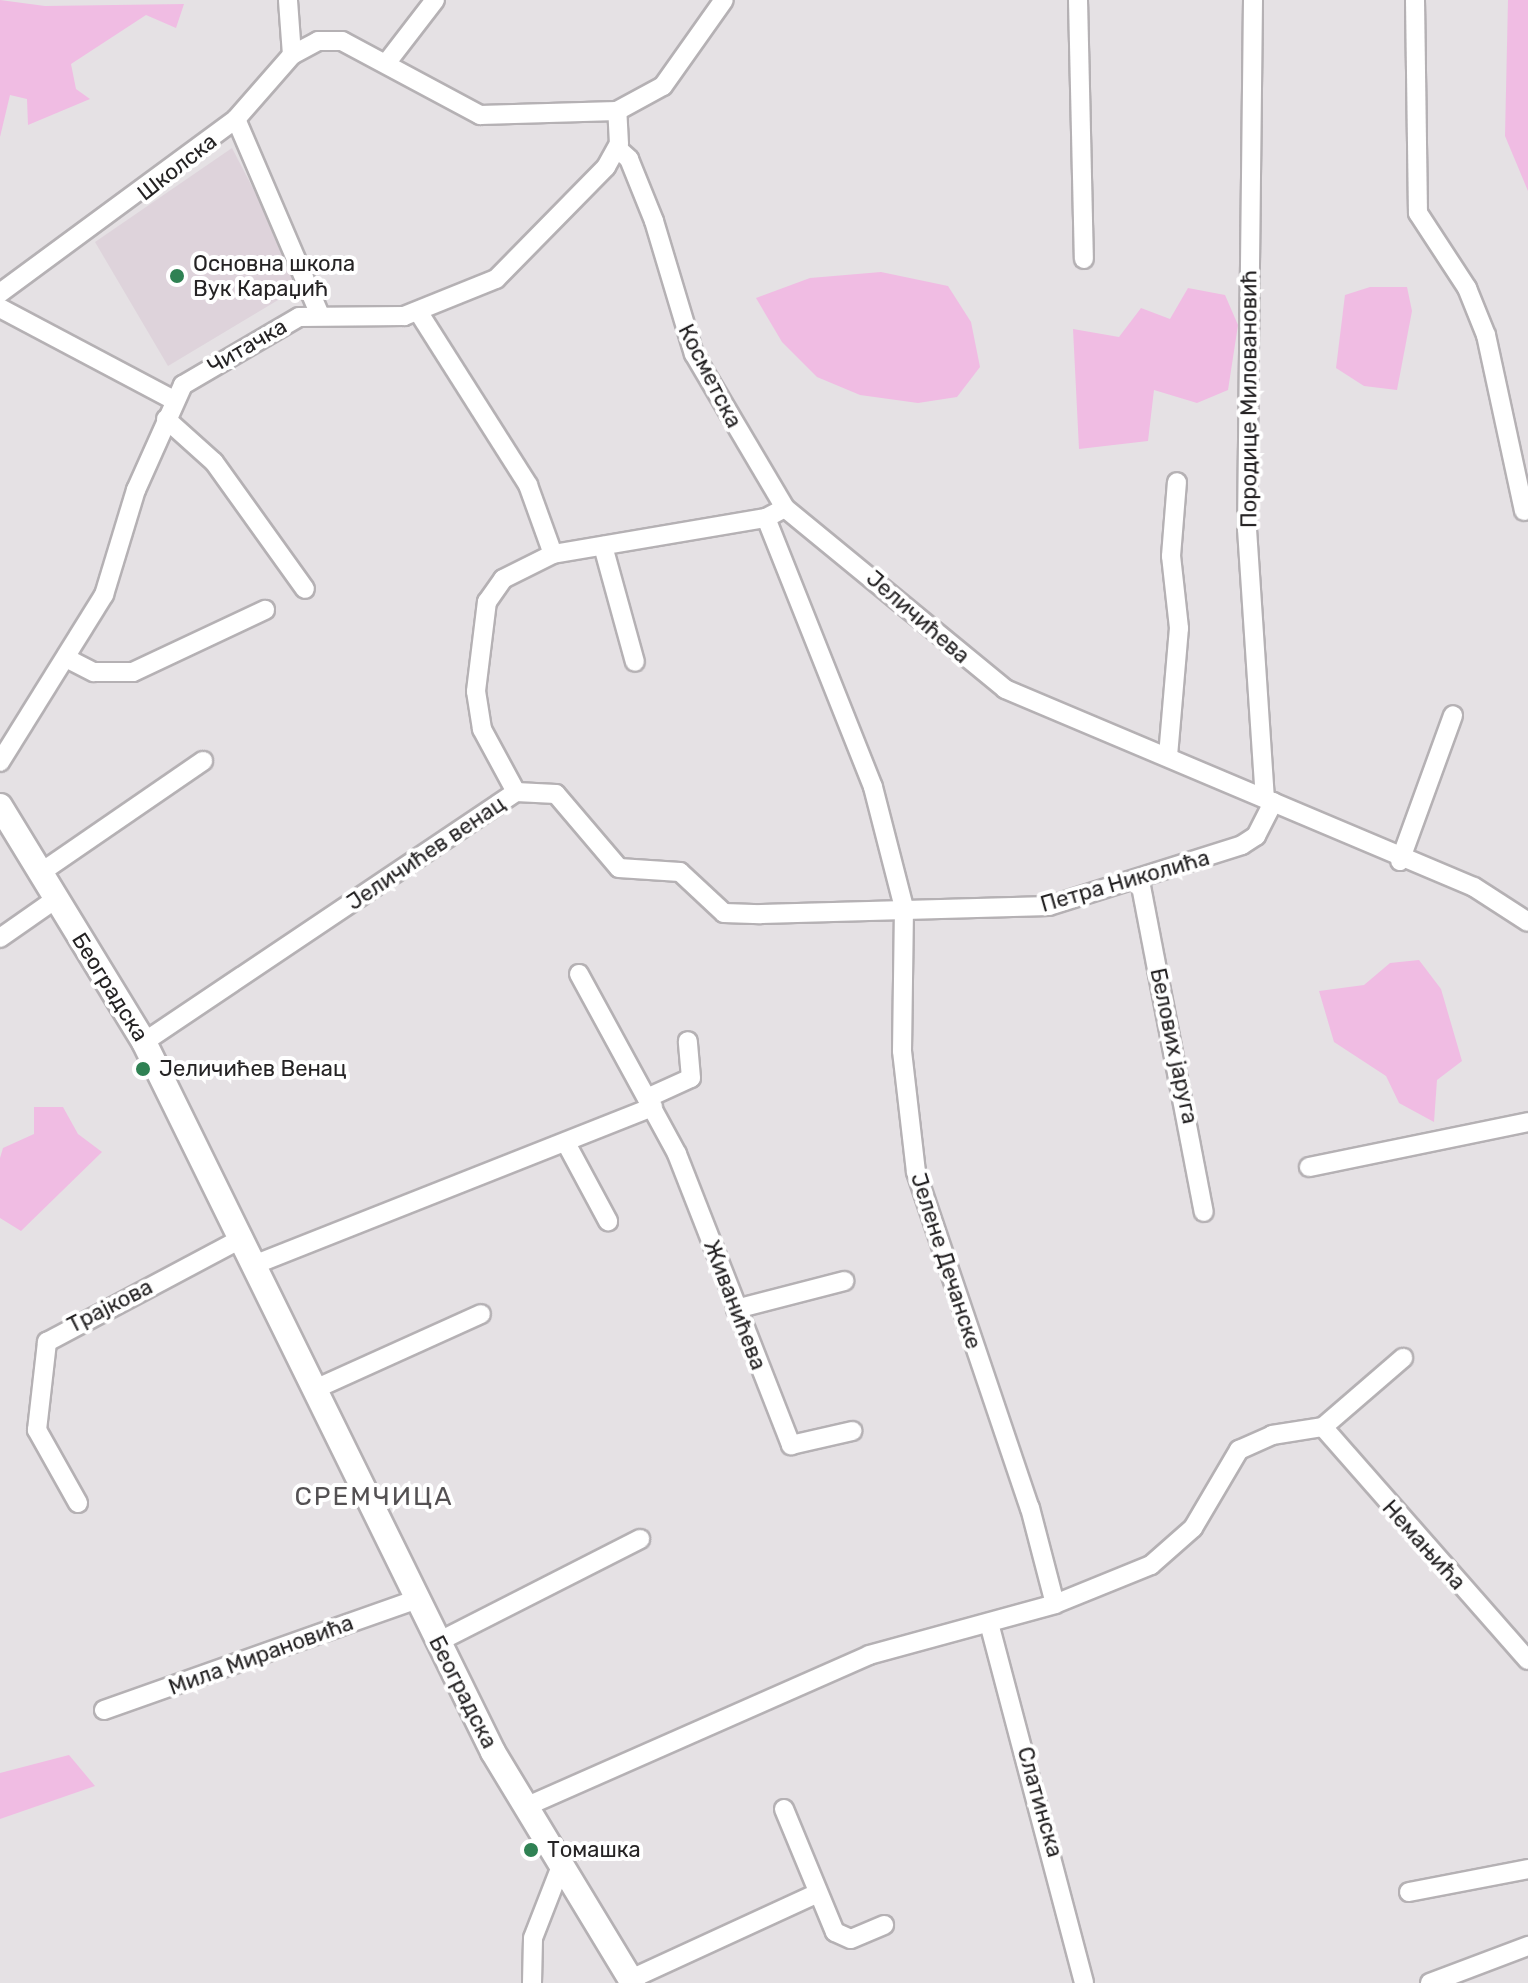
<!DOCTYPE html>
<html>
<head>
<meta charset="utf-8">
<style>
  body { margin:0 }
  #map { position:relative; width:1528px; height:1983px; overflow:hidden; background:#e5e1e4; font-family:Rubik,sans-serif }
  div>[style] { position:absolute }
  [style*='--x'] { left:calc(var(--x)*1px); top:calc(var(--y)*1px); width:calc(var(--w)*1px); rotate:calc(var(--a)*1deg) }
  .built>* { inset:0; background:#ded3db }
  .green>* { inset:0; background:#f0bce3 }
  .roads { filter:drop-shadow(2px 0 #b5b1b4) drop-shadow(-2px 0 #b5b1b4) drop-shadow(0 2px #b5b1b4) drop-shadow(0 -2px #b5b1b4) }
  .street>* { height:18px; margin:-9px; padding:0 9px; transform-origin:9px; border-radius:9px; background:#fff }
  .secondary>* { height:24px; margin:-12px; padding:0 12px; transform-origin:12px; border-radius:12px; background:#fff }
  .dots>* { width:22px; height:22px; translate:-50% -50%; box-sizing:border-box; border:4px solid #fff; border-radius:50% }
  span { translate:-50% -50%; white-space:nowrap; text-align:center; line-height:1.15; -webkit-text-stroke:8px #fff; paint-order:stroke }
  .street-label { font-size:22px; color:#252324 }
  .poi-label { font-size:22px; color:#252324 }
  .left { translate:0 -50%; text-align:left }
  .quarter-label { font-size:26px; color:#545153; letter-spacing:2px }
</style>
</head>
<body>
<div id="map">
  <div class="built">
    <div style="clip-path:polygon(232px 148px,303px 285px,168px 366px,95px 242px)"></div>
  </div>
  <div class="green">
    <div style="clip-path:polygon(0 0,45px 6px,184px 4px,176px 28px,146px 15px,71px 64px,76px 89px,90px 99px,28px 125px,27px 99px,10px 95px,0 137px)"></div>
    <div style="clip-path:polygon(1508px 0,1528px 0,1528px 191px,1505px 136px)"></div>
    <div style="clip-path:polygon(881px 272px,948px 286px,971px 322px,980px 367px,957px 397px,918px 403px,860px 395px,817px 377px,782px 342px,756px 298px,810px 278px)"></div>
    <div style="clip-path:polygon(1370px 287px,1407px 287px,1412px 311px,1397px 390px,1364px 386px,1336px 368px,1345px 295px)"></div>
    <div style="clip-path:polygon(1188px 288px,1225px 295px,1238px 325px,1228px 390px,1197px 403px,1154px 390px,1148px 441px,1079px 449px,1073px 329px,1119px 337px,1141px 308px,1170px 319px)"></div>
    <div style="clip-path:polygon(1419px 960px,1441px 989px,1462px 1061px,1437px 1080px,1434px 1122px,1399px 1103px,1386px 1076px,1334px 1042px,1319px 991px,1364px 985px,1390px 963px)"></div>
    <div style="clip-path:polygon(34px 1107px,63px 1107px,78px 1134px,102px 1152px,21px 1231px,0 1218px,0 1158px,3px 1148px,34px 1134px)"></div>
    <div style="clip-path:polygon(69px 1755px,95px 1786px,0 1819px,0 1773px)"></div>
  </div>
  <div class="roads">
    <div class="street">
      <div style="--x:1078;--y:0;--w:259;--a:88.7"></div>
      <div style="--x:1253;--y:0;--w:529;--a:90.65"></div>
      <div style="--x:1247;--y:529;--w:270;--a:86.2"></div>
      <div style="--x:1415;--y:0;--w:213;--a:89.2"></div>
      <div style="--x:1418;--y:213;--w:90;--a:56.8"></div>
      <div style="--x:1467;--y:288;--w:51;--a:68"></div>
      <div style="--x:1486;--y:335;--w:180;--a:77.8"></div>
      <div style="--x:292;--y:55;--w:30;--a:-28"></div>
      <div style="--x:318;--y:41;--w:24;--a:0"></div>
      <div style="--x:342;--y:41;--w:157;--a:28.2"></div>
      <div style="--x:480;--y:115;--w:137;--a:-1.7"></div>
      <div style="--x:388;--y:61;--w:77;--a:-52.4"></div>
      <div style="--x:236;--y:119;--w:211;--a:66.8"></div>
      <div style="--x:618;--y:149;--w:15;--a:42"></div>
      <div style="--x:629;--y:159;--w:67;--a:68"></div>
      <div style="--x:654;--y:221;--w:139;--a:73.3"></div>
      <div style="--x:694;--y:354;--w:179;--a:59.4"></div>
      <div style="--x:785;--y:508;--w:285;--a:39.4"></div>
      <div style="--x:1005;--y:689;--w:509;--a:22.89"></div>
      <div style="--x:1474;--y:887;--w:64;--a:32.9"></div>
      <div style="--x:0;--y:293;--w:293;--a:-36.4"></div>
      <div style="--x:236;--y:119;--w:85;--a:-48.8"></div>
      <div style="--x:292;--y:55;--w:55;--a:-94.2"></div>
      <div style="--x:0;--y:308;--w:197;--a:27.9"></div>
      <div style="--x:419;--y:313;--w:204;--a:57.6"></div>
      <div style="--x:528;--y:485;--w:73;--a:70.1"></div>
      <div style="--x:166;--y:419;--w:64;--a:41.9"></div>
      <div style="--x:214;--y:462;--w:156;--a:54.4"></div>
      <div style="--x:766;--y:518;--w:289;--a:68.3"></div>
      <div style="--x:873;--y:787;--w:125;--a:75.6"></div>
      <div style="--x:603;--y:546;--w:120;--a:74.6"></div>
      <div style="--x:68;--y:659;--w:29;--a:27"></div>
      <div style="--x:94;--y:672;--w:39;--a:0"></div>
      <div style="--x:133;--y:672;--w:146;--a:-25.2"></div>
      <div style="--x:1168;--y:756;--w:128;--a:-85.1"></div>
      <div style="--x:1179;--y:628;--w:72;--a:-96.3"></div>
      <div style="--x:1171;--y:556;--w:74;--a:-85.4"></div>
      <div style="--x:0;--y:762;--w:197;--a:-58.1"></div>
      <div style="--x:104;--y:595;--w:110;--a:-73.1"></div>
      <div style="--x:136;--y:490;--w:115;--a:-65.9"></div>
      <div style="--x:183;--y:385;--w:134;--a:-30.4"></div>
      <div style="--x:299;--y:317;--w:105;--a:-0.5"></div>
      <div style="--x:404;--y:316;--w:99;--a:-21.9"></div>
      <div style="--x:496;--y:279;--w:157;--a:-45.5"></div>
      <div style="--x:606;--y:167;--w:26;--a:-61"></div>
      <div style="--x:619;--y:144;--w:33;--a:-93"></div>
      <div style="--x:617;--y:111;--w:52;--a:-28.5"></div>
      <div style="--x:663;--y:86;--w:105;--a:-54.7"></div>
      <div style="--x:516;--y:792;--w:72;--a:-118.4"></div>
      <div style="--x:482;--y:729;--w:38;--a:-99"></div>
      <div style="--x:476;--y:691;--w:90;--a:-83"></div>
      <div style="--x:487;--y:602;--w:28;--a:-55"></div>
      <div style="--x:503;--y:579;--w:56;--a:-26.6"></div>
      <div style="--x:553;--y:554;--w:216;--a:-9.6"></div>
      <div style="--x:766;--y:518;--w:21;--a:-28"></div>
      <div style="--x:1400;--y:861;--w:155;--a:-70"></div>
      <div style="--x:40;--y:873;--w:198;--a:-34.5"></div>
      <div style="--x:1140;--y:881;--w:337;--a:79.1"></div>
      <div style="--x:904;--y:908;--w:143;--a:90.8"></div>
      <div style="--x:902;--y:1051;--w:122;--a:83.4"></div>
      <div style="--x:916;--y:1172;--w:355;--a:71.3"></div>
      <div style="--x:1030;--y:1508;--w:99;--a:75.4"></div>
      <div style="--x:0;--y:938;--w:68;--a:-34.9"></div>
      <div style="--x:579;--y:974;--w:205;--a:61.4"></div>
      <div style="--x:677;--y:1154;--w:313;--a:68.6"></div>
      <div style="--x:791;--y:1445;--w:63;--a:-12.9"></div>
      <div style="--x:144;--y:1042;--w:448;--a:-33.9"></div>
      <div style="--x:516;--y:792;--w:40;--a:2.9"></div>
      <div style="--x:556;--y:794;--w:97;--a:49.6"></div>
      <div style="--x:619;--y:868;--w:61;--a:3.8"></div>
      <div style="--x:680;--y:872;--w:60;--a:43"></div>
      <div style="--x:724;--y:913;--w:37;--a:2"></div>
      <div style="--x:761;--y:914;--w:288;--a:-1.6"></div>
      <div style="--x:1049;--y:906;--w:202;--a:-17.5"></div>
      <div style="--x:1242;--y:845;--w:17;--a:-33"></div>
      <div style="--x:1256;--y:836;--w:38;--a:-63"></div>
      <div style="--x:647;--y:1098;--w:48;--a:-24.4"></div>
      <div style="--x:691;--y:1078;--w:37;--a:-95"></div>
      <div style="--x:566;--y:1143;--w:89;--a:61.7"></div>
      <div style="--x:1309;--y:1167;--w:224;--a:-11.6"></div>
      <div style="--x:256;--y:1264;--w:427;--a:-21.6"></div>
      <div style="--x:736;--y:1309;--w:112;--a:-14.5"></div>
      <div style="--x:315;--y:1389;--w:182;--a:-24.3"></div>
      <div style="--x:1323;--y:1427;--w:310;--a:48.7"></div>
      <div style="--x:78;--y:1503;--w:84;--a:-119.3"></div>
      <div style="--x:37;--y:1430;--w:89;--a:-83.5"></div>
      <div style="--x:47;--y:1342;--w:222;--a:-28"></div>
      <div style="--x:989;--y:1623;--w:372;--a:75.2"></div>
      <div style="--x:438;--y:1642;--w:227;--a:-27"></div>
      <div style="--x:104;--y:1710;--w:332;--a:-19.5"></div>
      <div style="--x:525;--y:1807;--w:376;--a:-23.8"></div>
      <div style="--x:869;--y:1655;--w:193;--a:-15.3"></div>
      <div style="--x:1055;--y:1604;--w:104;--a:-22.1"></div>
      <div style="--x:1151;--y:1565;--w:56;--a:-41.4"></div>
      <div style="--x:1193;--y:1528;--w:91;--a:-59.5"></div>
      <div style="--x:1239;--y:1450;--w:36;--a:-24"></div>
      <div style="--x:1272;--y:1435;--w:52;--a:-8.9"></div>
      <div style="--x:1323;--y:1427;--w:106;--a:-40.8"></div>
      <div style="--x:784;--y:1809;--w:133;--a:67.5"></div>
      <div style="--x:835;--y:1932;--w:17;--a:24"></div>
      <div style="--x:851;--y:1939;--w:36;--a:-23"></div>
      <div style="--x:1409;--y:1892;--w:121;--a:-10.9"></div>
      <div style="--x:631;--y:1979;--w:201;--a:-24.7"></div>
      <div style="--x:532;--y:1983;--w:45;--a:-88.7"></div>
      <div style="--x:533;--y:1938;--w:77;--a:-68.7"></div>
      <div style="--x:1430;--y:1983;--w:105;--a:-20.7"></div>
    </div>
    <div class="secondary">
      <div style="--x:0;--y:806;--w:276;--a:58.6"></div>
      <div style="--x:144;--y:1042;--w:791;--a:63.82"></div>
      <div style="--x:493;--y:1752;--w:270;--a:58.8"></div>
    </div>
  </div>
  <div class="dots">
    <div style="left:177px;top:276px;background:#2f8153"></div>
    <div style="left:143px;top:1069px;background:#2f8153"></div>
    <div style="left:531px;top:1850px;background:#2f8153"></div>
  </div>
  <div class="street-label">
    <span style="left:177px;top:167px;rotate:-38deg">Школска</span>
    <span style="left:247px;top:346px;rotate:-30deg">Читачка</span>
    <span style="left:710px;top:376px;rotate:63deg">Косметска</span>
    <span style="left:1249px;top:399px;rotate:-90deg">Породице Миловановић</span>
    <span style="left:918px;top:617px;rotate:41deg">Јеличићева</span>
    <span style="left:426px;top:853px;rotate:-34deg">Јеличићев венац</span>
    <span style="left:1125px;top:881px;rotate:-16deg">Петра Николића</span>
    <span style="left:110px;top:987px;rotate:58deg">Београдска</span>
    <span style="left:1174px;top:1046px;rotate:78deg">Белових јаруга</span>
    <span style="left:946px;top:1261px;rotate:72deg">Јелене Дечанске</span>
    <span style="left:735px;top:1305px;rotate:69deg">Живанићева</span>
    <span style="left:110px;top:1306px;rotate:-27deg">Трајкова</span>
    <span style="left:1424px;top:1545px;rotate:48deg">Немањића</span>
    <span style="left:261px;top:1655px;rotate:-20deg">Мила Мирановића</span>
    <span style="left:463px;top:1692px;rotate:63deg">Београдска</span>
    <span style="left:1040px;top:1802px;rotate:74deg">Слатинска</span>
  </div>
  <div class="poi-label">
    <span class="left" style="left:193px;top:276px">Основна школа<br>Вук Караџић</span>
    <span class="left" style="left:159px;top:1069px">Јеличићев Венац</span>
    <span class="left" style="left:547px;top:1850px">Томашка</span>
  </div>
  <div class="quarter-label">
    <span style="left:374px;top:1497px">СРЕМЧИЦА</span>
  </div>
</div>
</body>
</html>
